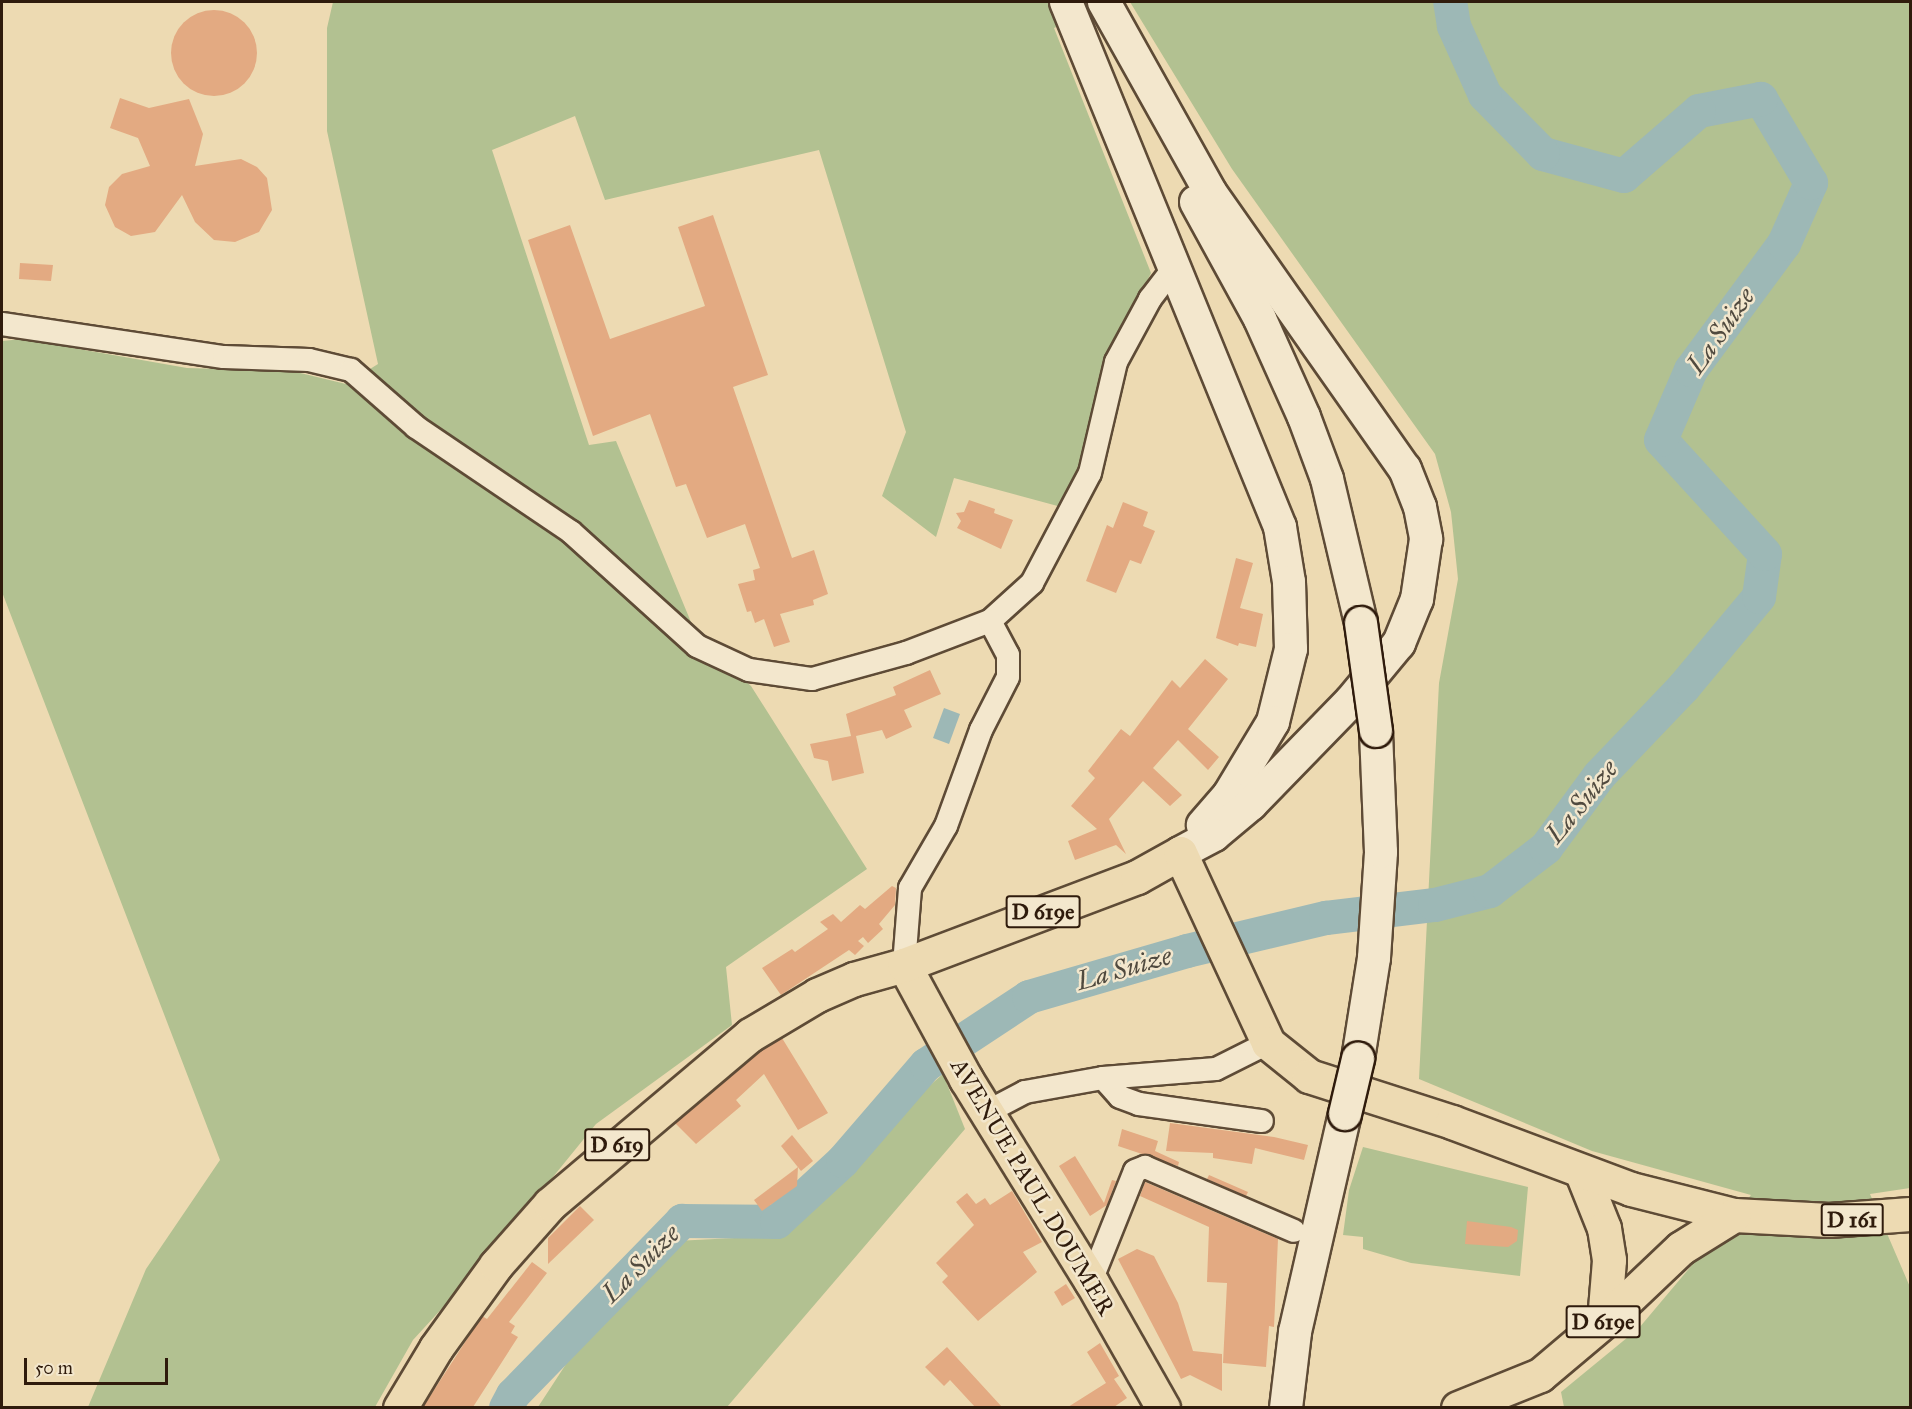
<!DOCTYPE html>
<html>
<head>
<meta charset="utf-8">
<style>
  body { margin:0 }
  #map { position:relative; width:1912px; height:1409px; overflow:hidden; background:#eddab2; font-family:"IM FELL Great Primer",serif }
  div>[style] { position:absolute }
  [style*='--x'] { left:calc(var(--x)*1px); top:calc(var(--y)*1px); width:calc(var(--w)*1px); rotate:calc(var(--a)*1deg) }
  .green>* { inset:0; background:#b2c191 }
  .water>* { inset:0; background:#9db8b6 }
  .river>* { height:34px; margin:-17px; padding:0 17px; transform-origin:17px; border-radius:17px; background:#9db8b6 }
  .building>* { inset:0; background:#e3aa82 }
  .round { border-radius:50% }
  .roads { filter:drop-shadow(2px 0 #5e4b36) drop-shadow(-2px 0 #5e4b36) drop-shadow(0 2px #5e4b36) drop-shadow(0 -2px #5e4b36) }
  .street>* { height:22px; margin:-11px; padding:0 11px; transform-origin:11px; border-radius:11px; background:#f3e7cd }
  .secondary>* { height:32px; margin:-16px; padding:0 16px; transform-origin:16px; border-radius:16px; background:#f3e7cd }
  .primary>* { height:33px; margin:-16.5px; padding:0 16.5px; transform-origin:16.5px; border-radius:16.5px; background:#eddab2 }
  .bridges { filter:drop-shadow(2px 0 #2f1b0c) drop-shadow(-2px 0 #2f1b0c) drop-shadow(0 2px #2f1b0c) drop-shadow(0 -2px #2f1b0c) }
  .secondary-bridge>* { height:32px; margin:-16px; padding:0 16px; transform-origin:16px; border-radius:16px; background:#f3e7cd }
  span { translate:-50% -50%; white-space:nowrap; text-align:center; line-height:1.15; -webkit-text-stroke:5px #f3e7cd; paint-order:stroke }
  .shield-label span { padding:2px 4px; background:#f3e7cd; border:2px solid; border-radius:4px; -webkit-text-stroke-width:0 }
  .shield-label { font-size:22px; color:#2f1b0c; font-weight:700 }
  .street-label { font-size:24px; color:#2f1b0c }
  .water-label { font-size:26px; color:#504a3f; font-style:italic }
  .frame { position:absolute; inset:0; border:3px solid #2f1b0c; pointer-events:none }
  .scale { position:absolute; left:24px; top:1358px; width:144px; height:27px; box-sizing:border-box; border:3px solid #2f1b0c; border-top:0; padding-left:8px; font-size:18px; line-height:21px; white-space:nowrap; color:#2f1b0c; -webkit-text-stroke:4px #f3e7cd; paint-order:stroke }
</style>
</head>
<body>
<div id="map">
  <div class="green">
    <div style="clip-path:polygon(333px 2px,1113px 2px,1054px 28px,1151px 273px,1103px 371px,1084px 466px,1065px 508px,954px 478px,936px 537px,882px 496px,906px 432px,819px 150px,605px 200px,575px 116px,492px 150px,589px 445px,616px 441px,698px 639px,751px 686px,867px 869px,726px 967px,732px 1025px,596px 1124px,478px 1269px,413px 1340px,375px 1407px,88px 1407px,146px 1269px,220px 1160px,2px 592px,2px 341px,22px 339px,187px 368px,292px 371px,346px 384px,378px 364px,327px 131px,327px 28px)"></div>
    <div style="clip-path:polygon(1130px 2px,1910px 2px,1910px 1188px,1870px 1194px,1910px 1287px,1910px 1407px,1564px 1407px,1561px 1392px,1639px 1328px,1751px 1195px,1592px 1151px,1419px 1079px,1439px 683px,1458px 579px,1451px 512px,1435px 454px,1232px 169px)"></div>
    <div style="clip-path:polygon(943px 1074px,965px 1129px,727px 1407px,538px 1407px,570px 1358px,675px 1241px,755px 1237px)"></div>
    <div style="clip-path:polygon(1363px 1147px,1528px 1187px,1520px 1276px,1411px 1263px,1363px 1249px,1363px 1237px,1343px 1235px,1349px 1190px)"></div>
  </div>
  <div class="water">
    <div style="clip-path:polygon(944px 708px,960px 714px,949px 744px,933px 738px)"></div>
  </div>
  <div class="river">
    <div style="--x:506;--y:1408;--w:15;--a:-62"></div>
    <div style="--x:513;--y:1395;--w:243;--a:-45.8"></div>
    <div style="--x:682;--y:1221;--w:95;--a:0.6"></div>
    <div style="--x:777;--y:1222;--w:90;--a:-42.7"></div>
    <div style="--x:843;--y:1161;--w:127;--a:-49.2"></div>
    <div style="--x:926;--y:1065;--w:123;--a:-33.4"></div>
    <div style="--x:1029;--y:997;--w:165;--a:-16.2"></div>
    <div style="--x:1187;--y:951;--w:143;--a:-13.4"></div>
    <div style="--x:1326;--y:918;--w:110;--a:-6.8"></div>
    <div style="--x:1435;--y:905;--w:57;--a:-14.3"></div>
    <div style="--x:1490;--y:891;--w:71;--a:-37.5"></div>
    <div style="--x:1546;--y:848;--w:89;--a:-53.6"></div>
    <div style="--x:1599;--y:776;--w:123;--a:-46.3"></div>
    <div style="--x:1684;--y:687;--w:117;--a:-50.2"></div>
    <div style="--x:1759;--y:597;--w:43;--a:-82.1"></div>
    <div style="--x:1765;--y:554;--w:154;--a:-132.4"></div>
    <div style="--x:1661;--y:440;--w:76;--a:-66.8"></div>
    <div style="--x:1691;--y:370;--w:157;--a:-53.6"></div>
    <div style="--x:1784;--y:244;--w:67;--a:-66.1"></div>
    <div style="--x:1811;--y:183;--w:98;--a:-120.8"></div>
    <div style="--x:1761;--y:99;--w:63;--a:169"></div>
    <div style="--x:1699;--y:111;--w:99;--a:139.1"></div>
    <div style="--x:1624;--y:176;--w:84;--a:-164.8"></div>
    <div style="--x:1543;--y:154;--w:83;--a:-134.5"></div>
    <div style="--x:1485;--y:95;--w:76;--a:-114.2"></div>
    <div style="--x:1454;--y:26;--w:24;--a:-99"></div>
  </div>
  <div class="building">
    <div class="round" style="left:171px;top:10px;width:86px;height:86px"></div>
    <div style="clip-path:polygon(120px 98px,149px 108px,189px 99px,203px 134px,195px 166px,241px 159px,257px 167px,267px 178px,272px 210px,259px 232px,235px 242px,214px 240px,195px 222px,182px 195px,155px 232px,131px 236px,115px 227px,105px 205px,109px 187px,122px 174px,150px 166px,138px 138px,110px 128px)"></div>
    <div style="clip-path:polygon(713px 215px,768px 375px,733px 387px,792px 558px,814px 550px,828px 594px,813px 600px,814px 605px,780px 614px,790px 642px,774px 647px,764px 619px,755px 623px,751px 611px,747px 612px,738px 584px,755px 580px,753px 570px,760px 568px,745px 524px,707px 538px,686px 484px,676px 487px,650px 414px,593px 436px,528px 240px,570px 225px,610px 339px,705px 306px,678px 227px)"></div>
    <div style="clip-path:polygon(20px 263px,53px 265px,51px 281px,19px 279px)"></div>
    <div style="clip-path:polygon(969px 500px,995px 509px,994px 513px,1013px 520px,1001px 549px,957px 528px,961px 521px,956px 513px,964px 512px)"></div>
    <div style="clip-path:polygon(1123px 502px,1148px 512px,1143px 526px,1155px 531px,1141px 564px,1130px 560px,1116px 593px,1086px 581px,1107px 525px,1113px 528px)"></div>
    <div style="clip-path:polygon(1236px 558px,1253px 563px,1240px 608px,1263px 614px,1256px 647px,1239px 643px,1238px 646px,1216px 638px)"></div>
    <div style="clip-path:polygon(1205px 659px,1228px 679px,1188px 729px,1219px 757px,1208px 770px,1178px 740px,1153px 768px,1182px 795px,1170px 806px,1143px 781px,1109px 819px,1126px 854px,1116px 845px,1075px 860px,1068px 841px,1097px 829px,1071px 806px,1095px 778px,1088px 771px,1121px 729px,1130px 736px,1172px 680px,1180px 688px)"></div>
    <div style="clip-path:polygon(930px 670px,941px 694px,904px 710px,912px 727px,886px 739px,882px 730px,856px 736px,864px 773px,832px 781px,828px 761px,814px 758px,810px 744px,851px 736px,846px 714px,896px 695px,893px 687px)"></div>
    <div style="clip-path:polygon(892px 886px,896px 888px,895px 905px,879px 924px,883px 929px,868px 943px,863px 937px,858px 941px,864px 946px,855px 955px,849px 950px,781px 995px,762px 968px,792px 949px,795px 952px,828px 929px,820px 922px,833px 914px,841px 922px,860px 905px,865px 909px)"></div>
    <div style="clip-path:polygon(782px 1038px,828px 1113px,798px 1130px,764px 1074px,736px 1100px,741px 1106px,696px 1144px,675px 1123px,761px 1050px)"></div>
    <div style="clip-path:polygon(1170px 1123px,1274px 1137px,1308px 1145px,1304px 1160px,1255px 1148px,1252px 1164px,1213px 1158px,1213px 1153px,1166px 1151px)"></div>
    <div style="clip-path:polygon(1122px 1129px,1158px 1141px,1155px 1151px,1179px 1162px,1178px 1166px,1118px 1146px)"></div>
    <div style="clip-path:polygon(792px 1135px,813px 1161px,801px 1171px,781px 1146px)"></div>
    <div style="clip-path:polygon(1075px 1156px,1104px 1203px,1112px 1180px,1116px 1181px,1107px 1205px,1090px 1216px,1059px 1166px)"></div>
    <div style="clip-path:polygon(798px 1167px,797px 1186px,762px 1211px,754px 1200px)"></div>
    <div style="clip-path:polygon(1209px 1175px,1248px 1192px,1246px 1196px,1207px 1179px)"></div>
    <div style="clip-path:polygon(1145px 1182px,1278px 1239px,1274px 1327px,1269px 1326px,1266px 1367px,1223px 1363px,1227px 1283px,1207px 1282px,1209px 1227px,1140px 1196px)"></div>
    <div style="clip-path:polygon(1012px 1191px,1042px 1242px,1023px 1252px,1037px 1272px,978px 1321px,942px 1282px,948px 1276px,936px 1263px,974px 1225px,956px 1202px,967px 1193px,976px 1204px,985px 1198px,990px 1205px)"></div>
    <div style="clip-path:polygon(580px 1206px,594px 1220px,548px 1264px,548px 1238px)"></div>
    <div style="clip-path:polygon(1467px 1221px,1511px 1227px,1518px 1230px,1517px 1241px,1508px 1247px,1465px 1244px)"></div>
    <div style="clip-path:polygon(1137px 1249px,1154px 1256px,1178px 1303px,1193px 1351px,1222px 1354px,1222px 1391px,1190px 1375px,1181px 1379px,1118px 1259px)"></div>
    <div style="clip-path:polygon(532px 1262px,547px 1273px,509px 1322px,515px 1326px,511px 1333px,518px 1337px,473px 1407px,423px 1407px,482px 1316px,487px 1319px)"></div>
    <div style="clip-path:polygon(1066px 1284px,1075px 1298px,1062px 1306px,1054px 1292px)"></div>
    <div style="clip-path:polygon(1100px 1343px,1119px 1376px,1114px 1379px,1127px 1398px,1114px 1407px,1068px 1407px,1106px 1383px,1087px 1352px)"></div>
    <div style="clip-path:polygon(947px 1347px,1002px 1407px,975px 1407px,950px 1380px,944px 1386px,925px 1367px)"></div>
  </div>
  <div class="roads">
    <div class="street">
      <div style="--x:2;--y:324;--w:224;--a:8.5"></div>
      <div style="--x:224;--y:357;--w:85;--a:2"></div>
      <div style="--x:309;--y:360;--w:43;--a:13.4"></div>
      <div style="--x:351;--y:370;--w:86;--a:41.2"></div>
      <div style="--x:416;--y:427;--w:187;--a:34.1"></div>
      <div style="--x:571;--y:532;--w:170;--a:42.1"></div>
      <div style="--x:697;--y:646;--w:57;--a:24.8"></div>
      <div style="--x:749;--y:670;--w:64;--a:8.1"></div>
      <div style="--x:812;--y:679;--w:98;--a:-15.5"></div>
      <div style="--x:906;--y:653;--w:90;--a:-20.9"></div>
      <div style="--x:990;--y:621;--w:57;--a:-42.1"></div>
      <div style="--x:1032;--y:583;--w:124;--a:-62.2"></div>
      <div style="--x:1090;--y:473;--w:114;--a:-76.8"></div>
      <div style="--x:1116;--y:362;--w:72;--a:-61.6"></div>
      <div style="--x:1150;--y:299;--w:43;--a:-52.6"></div>
      <div style="--x:904;--y:965;--w:77;--a:-85.5"></div>
      <div style="--x:910;--y:888;--w:72;--a:-59.9"></div>
      <div style="--x:946;--y:826;--w:102;--a:-70"></div>
      <div style="--x:981;--y:730;--w:59;--a:-63"></div>
      <div style="--x:1008;--y:677;--w:22;--a:-90"></div>
      <div style="--x:1008;--y:655;--w:38;--a:-118"></div>
      <div style="--x:1103;--y:1078;--w:25;--a:48"></div>
      <div style="--x:1120;--y:1097;--w:20;--a:20"></div>
      <div style="--x:1139;--y:1104;--w:124;--a:7.9"></div>
      <div style="--x:987;--y:1112;--w:43;--a:-27.8"></div>
      <div style="--x:1025;--y:1092;--w:79;--a:-10.2"></div>
      <div style="--x:1103;--y:1078;--w:113;--a:-4.6"></div>
      <div style="--x:1216;--y:1069;--w:58;--a:-26.6"></div>
      <div style="--x:1091;--y:1281;--w:118;--a:-68.2"></div>
      <div style="--x:1135;--y:1171;--w:11;--a:-22"></div>
      <div style="--x:1145;--y:1167;--w:162;--a:23.2"></div>
    </div>
    <div class="secondary">
      <div style="--x:1066;--y:2;--w:567;--a:67.82"></div>
      <div style="--x:1280;--y:527;--w:56;--a:80.7"></div>
      <div style="--x:1289;--y:582;--w:67;--a:88.3"></div>
      <div style="--x:1291;--y:649;--w:75;--a:103.9"></div>
      <div style="--x:1273;--y:722;--w:85;--a:121.1"></div>
      <div style="--x:1229;--y:795;--w:40;--a:131"></div>
      <div style="--x:1104;--y:2;--w:218;--a:60.8"></div>
      <div style="--x:1210;--y:192;--w:339;--a:54.9"></div>
      <div style="--x:1405;--y:469;--w:41;--a:68.5"></div>
      <div style="--x:1420;--y:507;--w:33;--a:79"></div>
      <div style="--x:1426;--y:539;--w:61;--a:98.5"></div>
      <div style="--x:1417;--y:599;--w:48;--a:112.2"></div>
      <div style="--x:1399;--y:643;--w:75;--a:129.6"></div>
      <div style="--x:1351;--y:701;--w:144;--a:134.2"></div>
      <div style="--x:1251;--y:804;--w:48;--a:140"></div>
      <div style="--x:1214;--y:835;--w:38;--a:152"></div>
      <div style="--x:1196;--y:202;--w:133;--a:61.3"></div>
      <div style="--x:1260;--y:319;--w:107;--a:65.8"></div>
      <div style="--x:1304;--y:417;--w:66;--a:69.6"></div>
      <div style="--x:1327;--y:479;--w:148;--a:76.7"></div>
      <div style="--x:1358;--y:1059;--w:102;--a:-81"></div>
      <div style="--x:1374;--y:958;--w:106;--a:-86.2"></div>
      <div style="--x:1381;--y:852;--w:121;--a:-92.4"></div>
      <div style="--x:1286;--y:1408;--w:77;--a:-83.2"></div>
      <div style="--x:1295;--y:1332;--w:224;--a:-77.1"></div>
    </div>
    <div class="primary">
      <div style="--x:904;--y:965;--w:130;--a:61.5"></div>
      <div style="--x:966;--y:1079;--w:238;--a:58.3"></div>
      <div style="--x:1091;--y:1281;--w:146;--a:60.4"></div>
      <div style="--x:1582;--y:1173;--w:59;--a:68.2"></div>
      <div style="--x:1604;--y:1228;--w:32;--a:81"></div>
      <div style="--x:1609;--y:1260;--w:61;--a:94.7"></div>
      <div style="--x:400;--y:1408;--w:70;--a:-59"></div>
      <div style="--x:436;--y:1348;--w:102;--a:-54.1"></div>
      <div style="--x:496;--y:1265;--w:81;--a:-48.5"></div>
      <div style="--x:550;--y:1204;--w:262;--a:-40.2"></div>
      <div style="--x:750;--y:1035;--w:78;--a:-30.8"></div>
      <div style="--x:817;--y:995;--w:40;--a:-23.4"></div>
      <div style="--x:854;--y:979;--w:52;--a:-15.6"></div>
      <div style="--x:904;--y:965;--w:249;--a:-20.7"></div>
      <div style="--x:1137;--y:877;--w:49;--a:-29.2"></div>
      <div style="--x:1180;--y:853;--w:209;--a:65.1"></div>
      <div style="--x:1268;--y:1043;--w:53;--a:38.8"></div>
      <div style="--x:1309;--y:1076;--w:150;--a:17.8"></div>
      <div style="--x:1452;--y:1122;--w:191;--a:20.5"></div>
      <div style="--x:1631;--y:1189;--w:106;--a:14.2"></div>
      <div style="--x:1734;--y:1215;--w:95;--a:3"></div>
      <div style="--x:1829;--y:1220;--w:81;--a:-4.2"></div>
      <div style="--x:1458;--y:1408;--w:88;--a:-21.9"></div>
      <div style="--x:1540;--y:1375;--w:84;--a:-40.2"></div>
      <div style="--x:1604;--y:1321;--w:106;--a:-43.5"></div>
      <div style="--x:1681;--y:1248;--w:62;--a:-31.9"></div>
    </div>
  </div>
  <div class="bridges">
    <div class="secondary-bridge">
      <div style="--x:1361;--y:623;--w:109;--a:82.1"></div>
      <div style="--x:1345;--y:1114;--w:57;--a:-76.7"></div>
    </div>
  </div>
  <div class="shield-label">
    <span style="left:1043px;top:912px">D 619e</span>
    <span style="left:617px;top:1145px">D 619</span>
    <span style="left:1852px;top:1220px">D 161</span>
    <span style="left:1603px;top:1322px">D 619e</span>
  </div>
  <div class="street-label">
    <span style="left:1032px;top:1187px;rotate:59deg">AVENUE PAUL DOUMER</span>
  </div>
  <div class="water-label">
    <span style="left:1721px;top:331px;rotate:-55deg">La Suize</span>
    <span style="left:1582px;top:802px;rotate:-51deg">La Suize</span>
    <span style="left:1124px;top:969px;rotate:-16deg">La Suize</span>
    <span style="left:641px;top:1264px;rotate:-45deg">La Suize</span>
  </div>
  <div class="frame"></div>
  <div class="scale">50 m</div>
</div>
</body>
</html>
